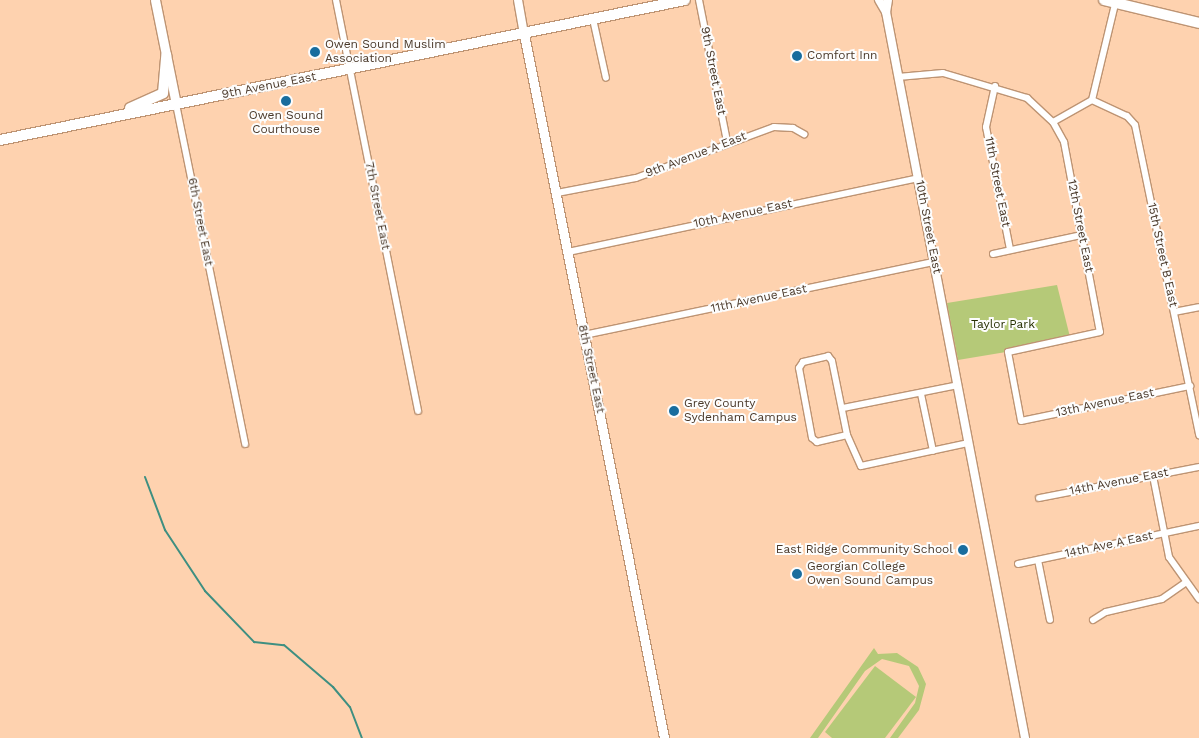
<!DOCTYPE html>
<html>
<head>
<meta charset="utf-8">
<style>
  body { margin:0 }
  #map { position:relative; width:1199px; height:738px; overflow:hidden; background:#fed2af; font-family:"Work Sans",sans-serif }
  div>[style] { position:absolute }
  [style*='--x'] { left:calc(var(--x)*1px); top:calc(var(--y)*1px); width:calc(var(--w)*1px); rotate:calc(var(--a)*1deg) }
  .green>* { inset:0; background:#b5c978 }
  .stream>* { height:2px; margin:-1px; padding:0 1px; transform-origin:1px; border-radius:1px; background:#3e8f81 }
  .roads { filter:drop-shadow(1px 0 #be9473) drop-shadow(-1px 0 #be9473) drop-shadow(0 1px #be9473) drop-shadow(0 -1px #be9473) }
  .minor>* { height:6px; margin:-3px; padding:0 3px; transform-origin:3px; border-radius:3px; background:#fff }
  .tertiary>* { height:8px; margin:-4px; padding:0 4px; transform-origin:4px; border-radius:4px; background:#fff }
  .secondary>* { height:9px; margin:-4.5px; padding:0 4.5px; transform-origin:4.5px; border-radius:4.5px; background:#fff }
  .primary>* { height:10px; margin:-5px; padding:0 5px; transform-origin:5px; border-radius:5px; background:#fff }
  .trunk>* { height:10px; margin:-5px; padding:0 5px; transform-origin:5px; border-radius:5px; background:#fff }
  .dots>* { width:14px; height:14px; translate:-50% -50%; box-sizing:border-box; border:2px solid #fdfdfd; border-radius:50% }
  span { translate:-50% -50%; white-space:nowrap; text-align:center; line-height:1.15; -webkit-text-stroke:4px #fdfdfd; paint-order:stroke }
  .poi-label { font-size:12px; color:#493829 }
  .left { translate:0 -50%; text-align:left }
  .right { translate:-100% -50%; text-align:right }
  .street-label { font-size:12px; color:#493829 }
  .park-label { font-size:12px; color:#293204 }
</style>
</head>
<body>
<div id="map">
  <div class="green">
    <div style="clip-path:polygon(1057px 285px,1071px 341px,958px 360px,947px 303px)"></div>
    <div style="clip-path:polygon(874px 648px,878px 654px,897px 653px,918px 667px,926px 684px,919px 710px,898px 738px,890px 738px,915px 703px,919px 686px,909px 666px,882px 659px,865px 671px,818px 738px,810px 738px)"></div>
    <div style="clip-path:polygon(875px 666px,916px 697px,885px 738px,832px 738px,825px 732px)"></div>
  </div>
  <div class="stream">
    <div style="--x:145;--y:477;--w:57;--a:69.3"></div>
    <div style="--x:165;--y:530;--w:73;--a:56.7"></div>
    <div style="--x:205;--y:591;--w:71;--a:46.1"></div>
    <div style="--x:254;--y:642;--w:30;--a:6"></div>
    <div style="--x:284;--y:645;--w:65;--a:40.6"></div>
    <div style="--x:333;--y:687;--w:26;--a:50"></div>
    <div style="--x:350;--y:707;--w:33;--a:69"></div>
  </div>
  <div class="roads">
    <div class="minor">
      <div style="--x:336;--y:0;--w:419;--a:78.7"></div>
      <div style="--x:699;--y:0;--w:145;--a:78.8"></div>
      <div style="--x:593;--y:19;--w:60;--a:77.6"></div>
      <div style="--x:898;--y:77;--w:45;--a:-5.1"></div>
      <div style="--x:943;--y:73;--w:88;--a:16.6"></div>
      <div style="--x:1027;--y:98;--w:35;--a:43"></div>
      <div style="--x:1053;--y:122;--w:23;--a:61"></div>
      <div style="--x:1064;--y:142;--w:193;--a:79.3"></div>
      <div style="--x:1100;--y:332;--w:94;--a:167.7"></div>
      <div style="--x:1008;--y:352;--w:70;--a:79.3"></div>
      <div style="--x:1021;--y:421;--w:173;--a:-11.7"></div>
      <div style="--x:995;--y:86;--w:42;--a:102.4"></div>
      <div style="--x:986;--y:127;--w:124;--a:78.9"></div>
      <div style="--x:1092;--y:100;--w:38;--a:25"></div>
      <div style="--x:1127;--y:116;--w:12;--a:48"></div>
      <div style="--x:1135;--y:125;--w:317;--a:78.3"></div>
      <div style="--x:1092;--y:100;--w:103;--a:-76.5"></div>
      <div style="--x:176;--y:104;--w:347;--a:78.5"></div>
      <div style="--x:1053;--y:122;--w:45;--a:-29.4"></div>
      <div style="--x:557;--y:193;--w:80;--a:-10.8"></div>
      <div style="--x:636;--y:178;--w:147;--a:-20.3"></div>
      <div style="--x:774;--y:127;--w:19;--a:3"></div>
      <div style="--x:793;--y:128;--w:13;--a:29"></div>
      <div style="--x:568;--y:252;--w:358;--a:-11.9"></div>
      <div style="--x:993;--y:254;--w:91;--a:-12.1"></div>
      <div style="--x:1174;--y:312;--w:25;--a:-11"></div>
      <div style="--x:584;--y:335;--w:358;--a:-11.8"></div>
      <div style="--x:921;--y:394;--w:58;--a:78.1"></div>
      <div style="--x:843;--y:408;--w:117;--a:-11.3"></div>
      <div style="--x:847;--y:435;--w:31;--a:167"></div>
      <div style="--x:817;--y:442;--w:6;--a:-141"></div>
      <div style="--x:812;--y:438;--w:71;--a:-100.5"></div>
      <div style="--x:799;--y:368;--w:7;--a:-56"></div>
      <div style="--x:803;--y:362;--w:26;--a:-13"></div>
      <div style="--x:828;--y:356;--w:6;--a:51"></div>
      <div style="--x:832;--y:361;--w:76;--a:78.5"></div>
      <div style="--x:847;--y:435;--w:34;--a:66"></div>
      <div style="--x:861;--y:466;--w:109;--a:-12.1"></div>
      <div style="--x:1153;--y:476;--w:83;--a:78.8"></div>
      <div style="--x:1169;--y:557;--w:52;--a:54.5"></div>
      <div style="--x:1039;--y:498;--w:163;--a:-11"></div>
      <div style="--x:1038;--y:560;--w:61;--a:78.7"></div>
      <div style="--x:1018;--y:564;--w:185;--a:-11.9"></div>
      <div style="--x:1093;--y:620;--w:15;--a:-32"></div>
      <div style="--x:1106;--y:612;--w:57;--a:-13.1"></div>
      <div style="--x:1162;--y:599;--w:28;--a:-35"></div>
    </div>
    <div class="tertiary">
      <div style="--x:518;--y:0;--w:35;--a:80"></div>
      <div style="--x:879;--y:0;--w:14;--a:60"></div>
      <div style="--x:888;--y:0;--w:12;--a:99"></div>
      <div style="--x:886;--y:12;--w:739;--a:79.16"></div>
    </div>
    <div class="secondary">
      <div style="--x:155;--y:0;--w:106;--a:78.6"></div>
      <div style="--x:524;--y:34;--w:718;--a:78.75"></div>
    </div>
    <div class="primary">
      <div style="--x:1104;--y:0;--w:98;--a:13.6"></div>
    </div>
    <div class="trunk">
      <div style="--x:130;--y:108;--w:36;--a:-24"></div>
      <div style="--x:163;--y:93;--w:38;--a:-85"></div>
      <div style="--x:0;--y:140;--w:699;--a:-11.55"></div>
    </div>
  </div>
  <div class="dots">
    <div style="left:315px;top:52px;background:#196d9e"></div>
    <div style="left:797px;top:56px;background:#196d9e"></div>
    <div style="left:286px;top:101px;background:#196d9e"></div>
    <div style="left:674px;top:411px;background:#196d9e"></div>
    <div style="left:963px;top:550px;background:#196d9e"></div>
    <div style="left:797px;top:574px;background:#196d9e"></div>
  </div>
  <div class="poi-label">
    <span class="left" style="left:325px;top:52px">Owen Sound Muslim<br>Association</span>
    <span class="left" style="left:807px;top:56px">Comfort Inn</span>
    <span style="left:286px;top:123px">Owen Sound<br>Courthouse</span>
    <span class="left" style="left:684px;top:411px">Grey County<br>Sydenham Campus</span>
    <span class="right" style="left:953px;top:550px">East Ridge Community School</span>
    <span class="left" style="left:807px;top:574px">Georgian College<br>Owen Sound Campus</span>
  </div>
  <div class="street-label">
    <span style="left:713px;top:71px;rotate:79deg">9th Street East</span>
    <span style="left:269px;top:86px;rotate:-11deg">9th Avenue East</span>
    <span style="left:696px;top:155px;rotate:-21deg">9th Avenue A East</span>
    <span style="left:997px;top:182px;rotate:79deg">11th Street East</span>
    <span style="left:377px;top:206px;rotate:79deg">7th Street East</span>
    <span style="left:743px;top:214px;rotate:-12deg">10th Avenue East</span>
    <span style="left:200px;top:222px;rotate:79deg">6th Street East</span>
    <span style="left:1080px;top:226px;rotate:79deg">12th Street East</span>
    <span style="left:928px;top:227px;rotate:79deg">10th Street East</span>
    <span style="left:1162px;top:255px;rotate:78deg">15th Street B East</span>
    <span style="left:759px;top:299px;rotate:-12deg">11th Avenue East</span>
    <span style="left:591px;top:369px;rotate:78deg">8th Street East</span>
    <span style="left:1105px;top:403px;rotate:-12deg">13th Avenue East</span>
    <span style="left:1119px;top:482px;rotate:-11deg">14th Avenue East</span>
    <span style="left:1109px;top:545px;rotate:-12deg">14th Ave A East</span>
  </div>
  <div class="park-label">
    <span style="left:1003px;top:325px">Taylor Park</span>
  </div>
</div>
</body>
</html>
